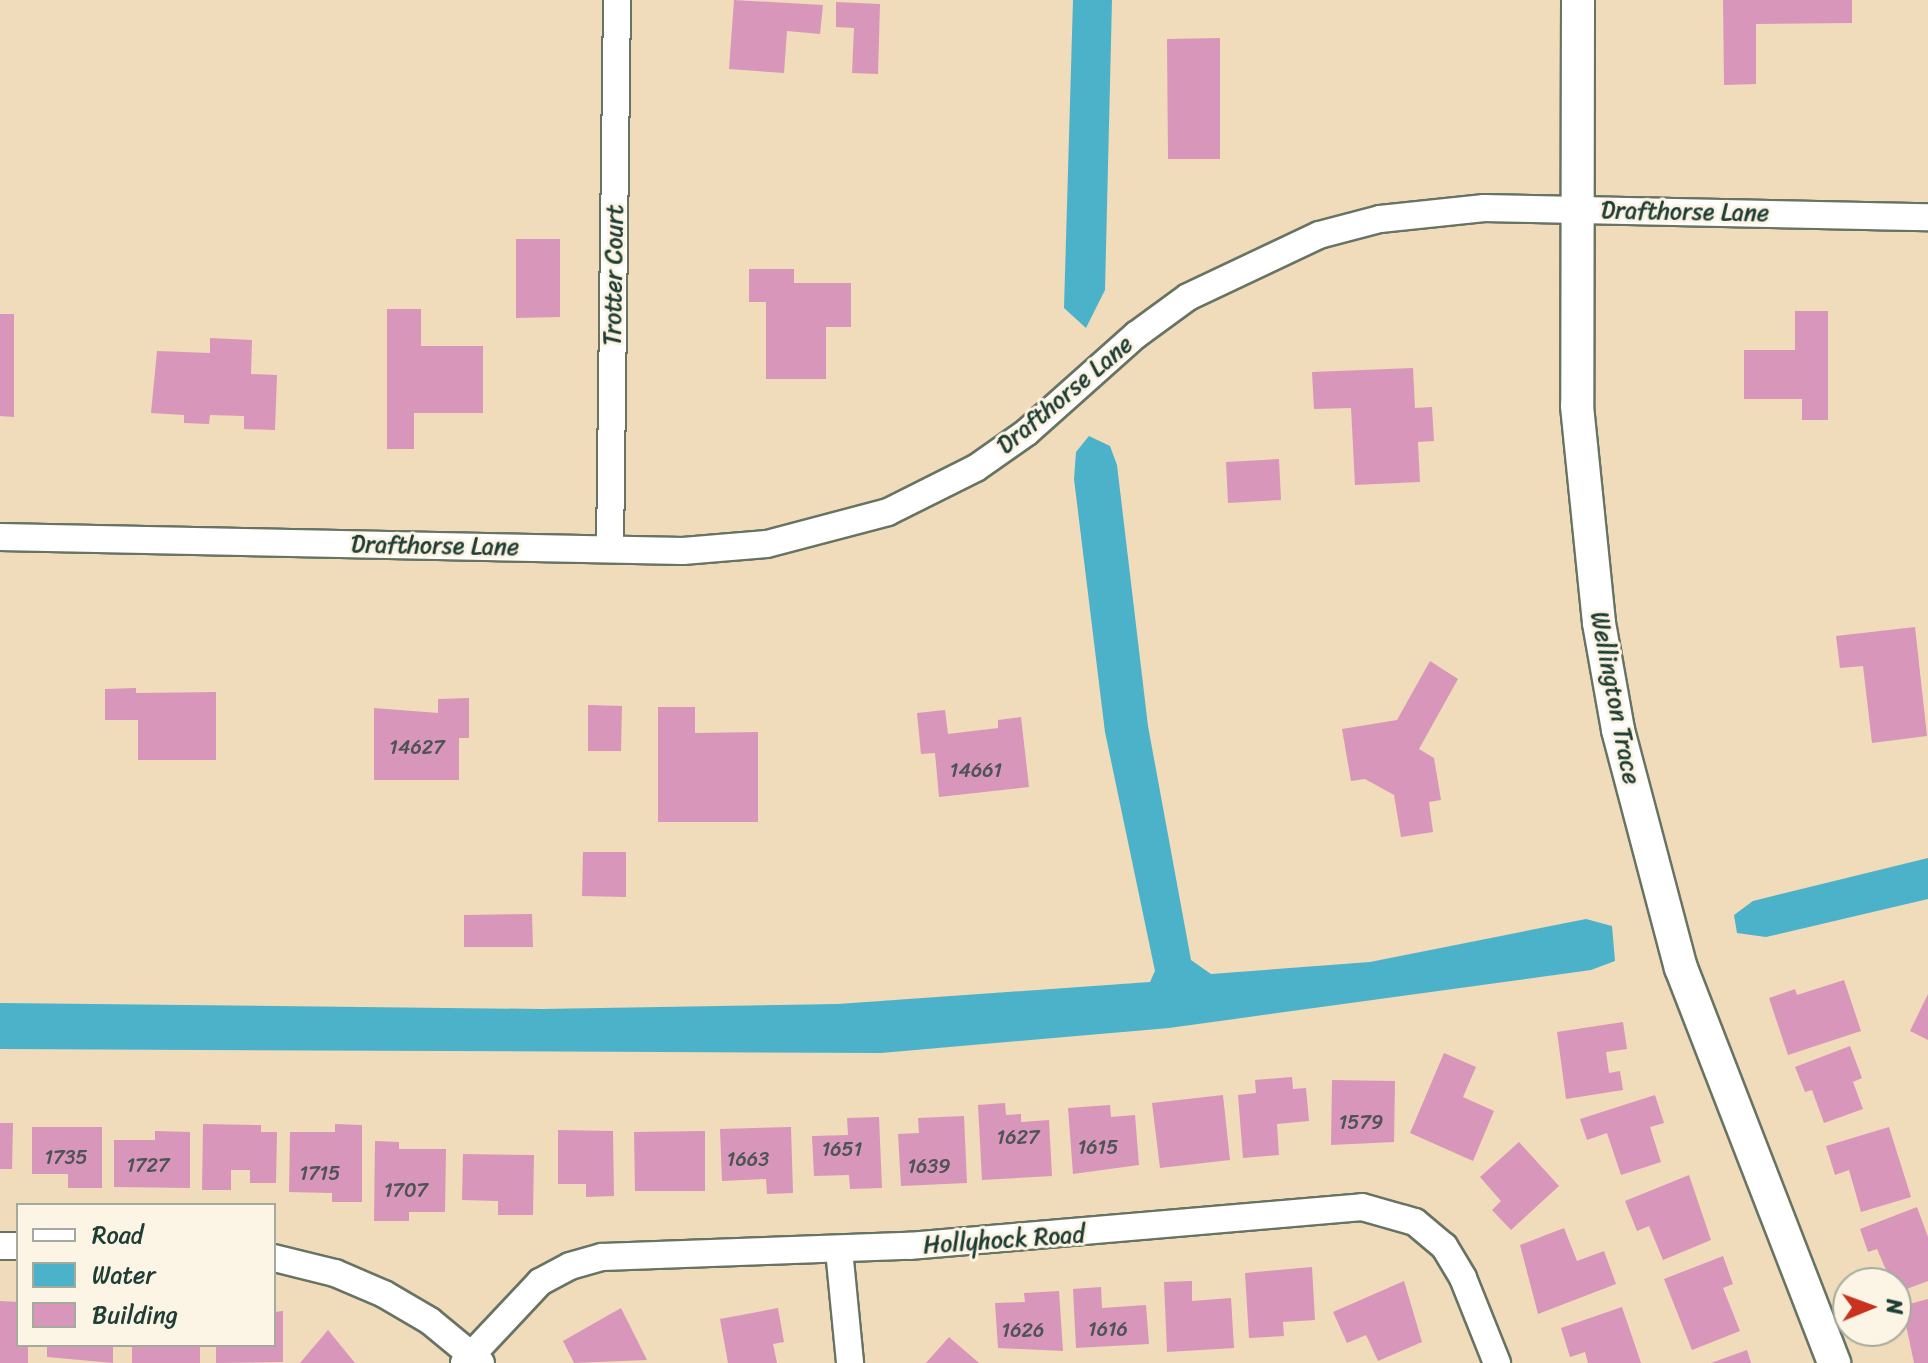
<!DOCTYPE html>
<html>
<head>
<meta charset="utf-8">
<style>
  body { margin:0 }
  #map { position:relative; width:1928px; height:1363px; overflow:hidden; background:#f0dbba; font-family:Sriracha,sans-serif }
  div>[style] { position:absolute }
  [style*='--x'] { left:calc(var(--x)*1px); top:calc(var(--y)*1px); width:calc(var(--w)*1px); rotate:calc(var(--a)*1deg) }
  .water>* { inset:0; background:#4bb2c9 }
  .building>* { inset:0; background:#d996bb }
  .roads { filter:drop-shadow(2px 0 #687463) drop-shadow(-2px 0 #687463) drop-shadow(0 2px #687463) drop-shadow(0 -2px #687463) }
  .minor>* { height:26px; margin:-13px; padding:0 13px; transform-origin:13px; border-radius:13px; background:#fff }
  .tertiary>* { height:32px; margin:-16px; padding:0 16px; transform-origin:16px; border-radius:16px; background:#fff }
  span { translate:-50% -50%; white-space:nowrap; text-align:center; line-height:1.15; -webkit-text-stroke:6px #fcf5e5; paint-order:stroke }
  .number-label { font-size:20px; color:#4e5356 }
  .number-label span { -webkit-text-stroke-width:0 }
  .street-label { font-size:24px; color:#1f3d34 }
  .legend { position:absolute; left:16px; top:1203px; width:260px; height:144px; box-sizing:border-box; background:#fcf5e5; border:2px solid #a4ab9e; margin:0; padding:10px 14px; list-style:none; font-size:24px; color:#1f3d34 }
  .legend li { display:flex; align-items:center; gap:16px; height:40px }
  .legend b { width:40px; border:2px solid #a4ab9e }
  .north { position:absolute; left:1832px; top:1267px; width:80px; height:80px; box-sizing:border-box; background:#fcf5e5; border:2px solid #a4ab9e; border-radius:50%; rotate:89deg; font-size:22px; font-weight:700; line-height:32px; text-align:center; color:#1f3d34 }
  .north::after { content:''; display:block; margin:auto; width:28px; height:36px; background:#c8321e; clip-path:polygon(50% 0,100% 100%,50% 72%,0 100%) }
</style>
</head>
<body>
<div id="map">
  <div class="water">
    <div style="clip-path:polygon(1073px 0,1112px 0,1105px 290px,1086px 328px,1064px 308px)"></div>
    <div style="clip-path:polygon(1089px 436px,1110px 446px,1117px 465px,1148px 726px,1191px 960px,1211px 974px,1370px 962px,1586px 919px,1612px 926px,1615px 961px,1591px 970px,1169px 1028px,881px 1053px,0 1049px,0 1003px,542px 1009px,838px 1004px,1150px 982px,1155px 971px,1105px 732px,1074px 479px,1076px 452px)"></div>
    <div style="clip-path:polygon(1928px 858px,1928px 899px,1766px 937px,1737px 933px,1734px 915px,1753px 901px)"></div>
  </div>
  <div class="building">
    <div style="clip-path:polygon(734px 0,823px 5px,820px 34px,787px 31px,784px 73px,729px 69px)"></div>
    <div style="clip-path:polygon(1723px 0,1852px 0,1852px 23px,1756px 24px,1756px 84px,1724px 85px)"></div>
    <div style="clip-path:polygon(836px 2px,880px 4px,878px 74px,852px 73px,854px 28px,836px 27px)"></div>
    <div style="clip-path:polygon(1220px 38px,1220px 159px,1168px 159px,1167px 39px)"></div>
    <div style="clip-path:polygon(516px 239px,560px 239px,560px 317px,516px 318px)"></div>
    <div style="clip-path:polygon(749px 269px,794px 269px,794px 283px,851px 283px,851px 327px,826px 327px,826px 379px,766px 379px,766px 302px,749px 302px)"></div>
    <div style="clip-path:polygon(387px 309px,421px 309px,421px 346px,483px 346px,483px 413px,414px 413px,414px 449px,387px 449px)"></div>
    <div style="clip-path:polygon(1795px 311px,1828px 311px,1828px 420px,1802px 420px,1802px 399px,1744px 399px,1744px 350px,1795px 350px)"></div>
    <div style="clip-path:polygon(0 314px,14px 314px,14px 417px,0 416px)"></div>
    <div style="clip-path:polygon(210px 338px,252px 340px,251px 374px,277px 375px,275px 430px,244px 429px,244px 416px,210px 415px,209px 424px,184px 423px,184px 415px,151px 413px,157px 351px,210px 353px)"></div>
    <div style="clip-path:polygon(1413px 368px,1415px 408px,1432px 407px,1434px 441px,1418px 442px,1420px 482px,1355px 485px,1351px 408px,1314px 409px,1312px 372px)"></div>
    <div style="clip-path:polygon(1279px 459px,1281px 500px,1228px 503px,1226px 462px)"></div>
    <div style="clip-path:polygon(1915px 627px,1927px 736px,1872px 743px,1863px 666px,1840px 668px,1836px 636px)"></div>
    <div style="clip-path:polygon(1430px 661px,1458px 679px,1419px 749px,1434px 758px,1441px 800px,1429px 802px,1433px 832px,1401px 837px,1394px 795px,1365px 779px,1351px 781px,1342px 729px,1397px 720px)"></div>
    <div style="clip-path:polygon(136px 688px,136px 693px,216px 692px,216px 760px,138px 760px,138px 720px,105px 720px,105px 689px)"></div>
    <div style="clip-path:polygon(469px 698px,469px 738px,459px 738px,459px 780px,374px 780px,374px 708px,438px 713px,438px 699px)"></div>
    <div style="clip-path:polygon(588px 705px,622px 706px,621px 751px,588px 751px)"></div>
    <div style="clip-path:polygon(658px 707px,695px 707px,695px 733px,758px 732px,758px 822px,658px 822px)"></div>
    <div style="clip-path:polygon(945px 710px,948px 734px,998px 728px,998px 720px,1021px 717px,1029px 787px,939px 797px,935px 753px,921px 754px,917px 713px)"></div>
    <div style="clip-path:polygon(583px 852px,626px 852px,626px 897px,582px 896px)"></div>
    <div style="clip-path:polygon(532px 914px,533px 947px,464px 947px,464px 915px)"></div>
    <div style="clip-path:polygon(1844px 980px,1861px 1031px,1788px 1055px,1769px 998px,1795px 989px,1797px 995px)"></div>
    <div style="clip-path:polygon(1928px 994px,1928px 1040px,1910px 1031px)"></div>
    <div style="clip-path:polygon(1623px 1022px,1627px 1049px,1606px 1052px,1609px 1073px,1620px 1071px,1623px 1090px,1566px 1099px,1557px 1032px)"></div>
    <div style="clip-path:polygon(1850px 1046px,1862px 1078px,1853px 1082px,1863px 1109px,1824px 1123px,1812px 1090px,1805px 1092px,1795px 1067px)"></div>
    <div style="clip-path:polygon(1444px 1053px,1476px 1067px,1463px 1097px,1494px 1111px,1473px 1161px,1410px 1133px)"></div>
    <div style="clip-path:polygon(1292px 1077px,1293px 1089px,1306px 1088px,1309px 1121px,1277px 1124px,1279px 1155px,1243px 1158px,1238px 1095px,1256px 1093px,1255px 1080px)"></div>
    <div style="clip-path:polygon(1332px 1080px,1395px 1081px,1394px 1142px,1331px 1145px)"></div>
    <div style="clip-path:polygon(1223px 1095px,1230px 1160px,1160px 1168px,1152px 1103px)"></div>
    <div style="clip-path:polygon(1655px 1095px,1664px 1123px,1650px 1127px,1661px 1162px,1621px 1175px,1607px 1133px,1587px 1140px,1580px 1119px)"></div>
    <div style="clip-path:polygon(1005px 1103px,1006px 1115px,1021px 1114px,1021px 1122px,1049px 1120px,1052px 1176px,982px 1180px,978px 1105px)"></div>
    <div style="clip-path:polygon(1110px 1105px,1111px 1117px,1135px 1115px,1139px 1165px,1073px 1174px,1068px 1108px)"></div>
    <div style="clip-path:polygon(964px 1116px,967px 1183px,901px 1186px,898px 1134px,919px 1133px,918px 1118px)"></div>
    <div style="clip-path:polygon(879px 1117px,882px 1188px,850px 1189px,849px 1175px,814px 1176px,812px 1136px,848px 1135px,847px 1118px)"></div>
    <div style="clip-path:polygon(0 1123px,13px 1123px,12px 1169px,0 1169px)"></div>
    <div style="clip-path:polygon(203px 1124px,261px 1125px,261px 1132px,277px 1132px,276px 1183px,250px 1183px,250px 1170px,231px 1170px,231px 1190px,202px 1190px)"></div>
    <div style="clip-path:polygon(335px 1124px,362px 1125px,362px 1202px,332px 1202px,332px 1193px,289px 1192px,290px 1132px,335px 1132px)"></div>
    <div style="clip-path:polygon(32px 1127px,102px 1127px,102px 1188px,68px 1188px,68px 1174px,32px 1174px)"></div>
    <div style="clip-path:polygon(791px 1127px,793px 1193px,767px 1194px,766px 1179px,722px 1181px,720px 1129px)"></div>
    <div style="clip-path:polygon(1889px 1127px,1911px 1197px,1861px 1212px,1849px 1170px,1835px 1175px,1826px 1146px)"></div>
    <div style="clip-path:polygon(558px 1130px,613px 1131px,614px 1196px,586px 1197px,586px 1184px,558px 1184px)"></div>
    <div style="clip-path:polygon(155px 1131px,190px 1132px,190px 1188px,114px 1187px,114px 1140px,155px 1140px)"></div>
    <div style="clip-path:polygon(705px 1131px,705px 1191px,635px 1191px,634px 1132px)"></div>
    <div style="clip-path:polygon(375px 1141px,399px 1142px,399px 1149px,446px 1149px,445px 1212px,409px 1212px,409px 1221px,374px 1221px)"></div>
    <div style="clip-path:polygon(1519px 1142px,1559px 1186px,1511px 1230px,1492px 1210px,1501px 1201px,1480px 1177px)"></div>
    <div style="clip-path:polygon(463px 1154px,534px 1155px,533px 1215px,498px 1215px,498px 1201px,462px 1200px)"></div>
    <div style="clip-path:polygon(1689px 1175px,1711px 1240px,1663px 1260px,1649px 1226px,1637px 1231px,1625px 1201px)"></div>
    <div style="clip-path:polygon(1917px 1207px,1928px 1237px,1928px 1281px,1896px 1293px,1877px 1249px,1868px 1252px,1860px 1229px)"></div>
    <div style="clip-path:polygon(1564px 1228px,1577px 1261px,1604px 1251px,1616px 1284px,1538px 1314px,1520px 1245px)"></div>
    <div style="clip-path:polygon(1723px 1256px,1733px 1284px,1723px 1288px,1740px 1331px,1692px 1350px,1664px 1279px)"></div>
    <div style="clip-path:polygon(1312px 1267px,1315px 1320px,1283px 1322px,1284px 1336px,1249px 1338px,1245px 1273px)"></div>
    <div style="clip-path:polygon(1192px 1281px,1192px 1301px,1231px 1298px,1234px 1348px,1167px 1352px,1164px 1282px)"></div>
    <div style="clip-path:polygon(1404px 1281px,1422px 1342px,1378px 1361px,1366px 1335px,1347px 1343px,1333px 1312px)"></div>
    <div style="clip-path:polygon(1101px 1287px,1102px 1308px,1146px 1305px,1149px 1344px,1076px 1348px,1073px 1289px)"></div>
    <div style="clip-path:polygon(1059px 1291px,1063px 1351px,998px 1348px,995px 1303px,1025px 1302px,1024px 1293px)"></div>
    <div style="clip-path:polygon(1928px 1299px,1928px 1363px,1914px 1363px,1902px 1306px)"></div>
    <div style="clip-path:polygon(0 1301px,18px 1302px,18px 1345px,28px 1345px,28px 1363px,0 1363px)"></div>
    <div style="clip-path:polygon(1622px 1307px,1641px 1363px,1588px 1363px,1585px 1352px,1570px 1357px,1561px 1328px)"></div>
    <div style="clip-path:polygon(621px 1308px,647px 1360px,574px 1363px,563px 1341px)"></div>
    <div style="clip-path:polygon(778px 1308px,784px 1342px,773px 1344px,777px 1363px,728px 1363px,720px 1319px)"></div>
    <div style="clip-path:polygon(283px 1311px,283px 1362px,216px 1363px,216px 1345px,274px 1345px,274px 1312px)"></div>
    <div style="clip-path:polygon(328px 1330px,355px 1363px,300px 1363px)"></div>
    <div style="clip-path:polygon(949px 1337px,979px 1363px,926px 1363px)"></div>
    <div style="clip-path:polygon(47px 1345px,113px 1345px,113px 1363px,47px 1357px)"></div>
    <div style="clip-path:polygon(132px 1345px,200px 1345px,200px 1363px,132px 1363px)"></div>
    <div style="clip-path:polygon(1747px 1350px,1751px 1363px,1711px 1363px)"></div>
  </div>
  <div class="roads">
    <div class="minor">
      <div style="--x:0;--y:537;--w:683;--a:1.17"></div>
      <div style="--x:683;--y:551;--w:84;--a:-4.8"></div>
      <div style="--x:767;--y:544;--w:125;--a:-14.8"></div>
      <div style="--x:888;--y:512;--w:98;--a:-26.6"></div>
      <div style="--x:976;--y:468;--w:62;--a:-35.2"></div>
      <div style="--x:1027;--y:432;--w:146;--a:-41.7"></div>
      <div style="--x:1136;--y:335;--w:64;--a:-36.2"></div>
      <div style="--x:1188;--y:297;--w:145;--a:-25.3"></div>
      <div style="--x:1319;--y:235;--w:63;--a:-14.7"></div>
      <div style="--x:1380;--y:219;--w:105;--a:-6"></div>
      <div style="--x:1484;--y:208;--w:444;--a:1.2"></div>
      <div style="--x:610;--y:549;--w:549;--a:-89.27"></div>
      <div style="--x:0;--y:1246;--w:18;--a:0"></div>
      <div style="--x:839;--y:1250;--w:114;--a:84.4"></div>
      <div style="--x:274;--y:1258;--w:63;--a:13.8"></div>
      <div style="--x:335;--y:1273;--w:53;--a:23.2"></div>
      <div style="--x:384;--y:1294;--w:53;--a:30.4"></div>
      <div style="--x:430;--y:1321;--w:66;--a:39.5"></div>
      <div style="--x:464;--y:1363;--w:111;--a:-46.8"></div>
      <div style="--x:540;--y:1282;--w:34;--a:-28"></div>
      <div style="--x:570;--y:1266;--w:33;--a:-16"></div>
      <div style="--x:602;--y:1257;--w:307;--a:-2.1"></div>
      <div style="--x:909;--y:1246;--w:455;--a:-4.9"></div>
      <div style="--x:1362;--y:1207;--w:55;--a:15.8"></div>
      <div style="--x:1415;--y:1222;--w:38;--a:40"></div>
      <div style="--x:1444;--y:1246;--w:37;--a:59"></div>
      <div style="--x:1463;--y:1278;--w:92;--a:68.2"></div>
    </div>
    <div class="tertiary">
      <div style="--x:1578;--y:0;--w:406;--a:90.1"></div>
      <div style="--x:1577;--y:406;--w:218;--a:84.2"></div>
      <div style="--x:1599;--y:623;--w:109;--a:79.9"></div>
      <div style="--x:1618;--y:730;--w:246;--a:75.2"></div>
      <div style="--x:1681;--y:968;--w:424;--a:68.8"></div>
    </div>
  </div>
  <div class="number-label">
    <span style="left:417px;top:747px">14627</span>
    <span style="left:976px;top:770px">14661</span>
    <span style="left:1361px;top:1122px">1579</span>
    <span style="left:1018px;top:1137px">1627</span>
    <span style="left:1098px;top:1147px">1615</span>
    <span style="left:842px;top:1149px">1651</span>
    <span style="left:66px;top:1157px">1735</span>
    <span style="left:748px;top:1159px">1663</span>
    <span style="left:148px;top:1165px">1727</span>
    <span style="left:929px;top:1166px">1639</span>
    <span style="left:320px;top:1173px">1715</span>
    <span style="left:406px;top:1190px">1707</span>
    <span style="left:1108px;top:1329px">1616</span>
    <span style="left:1023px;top:1330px">1626</span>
  </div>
  <div class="street-label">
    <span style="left:1685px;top:212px;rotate:1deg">Drafthorse Lane</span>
    <span style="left:614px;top:275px;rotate:-89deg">Trotter Court</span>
    <span style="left:1065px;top:395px;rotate:-40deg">Drafthorse Lane</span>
    <span style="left:435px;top:546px;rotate:1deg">Drafthorse Lane</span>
    <span style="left:1615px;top:698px;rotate:79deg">Wellington Trace</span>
    <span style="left:1004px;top:1240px;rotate:-4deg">Hollyhock Road</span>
  </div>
  <ul class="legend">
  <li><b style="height:10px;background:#fff"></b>Road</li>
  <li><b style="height:22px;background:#4bb2c9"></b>Water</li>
  <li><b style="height:22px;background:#d996bb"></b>Building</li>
  </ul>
  <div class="north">N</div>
</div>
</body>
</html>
